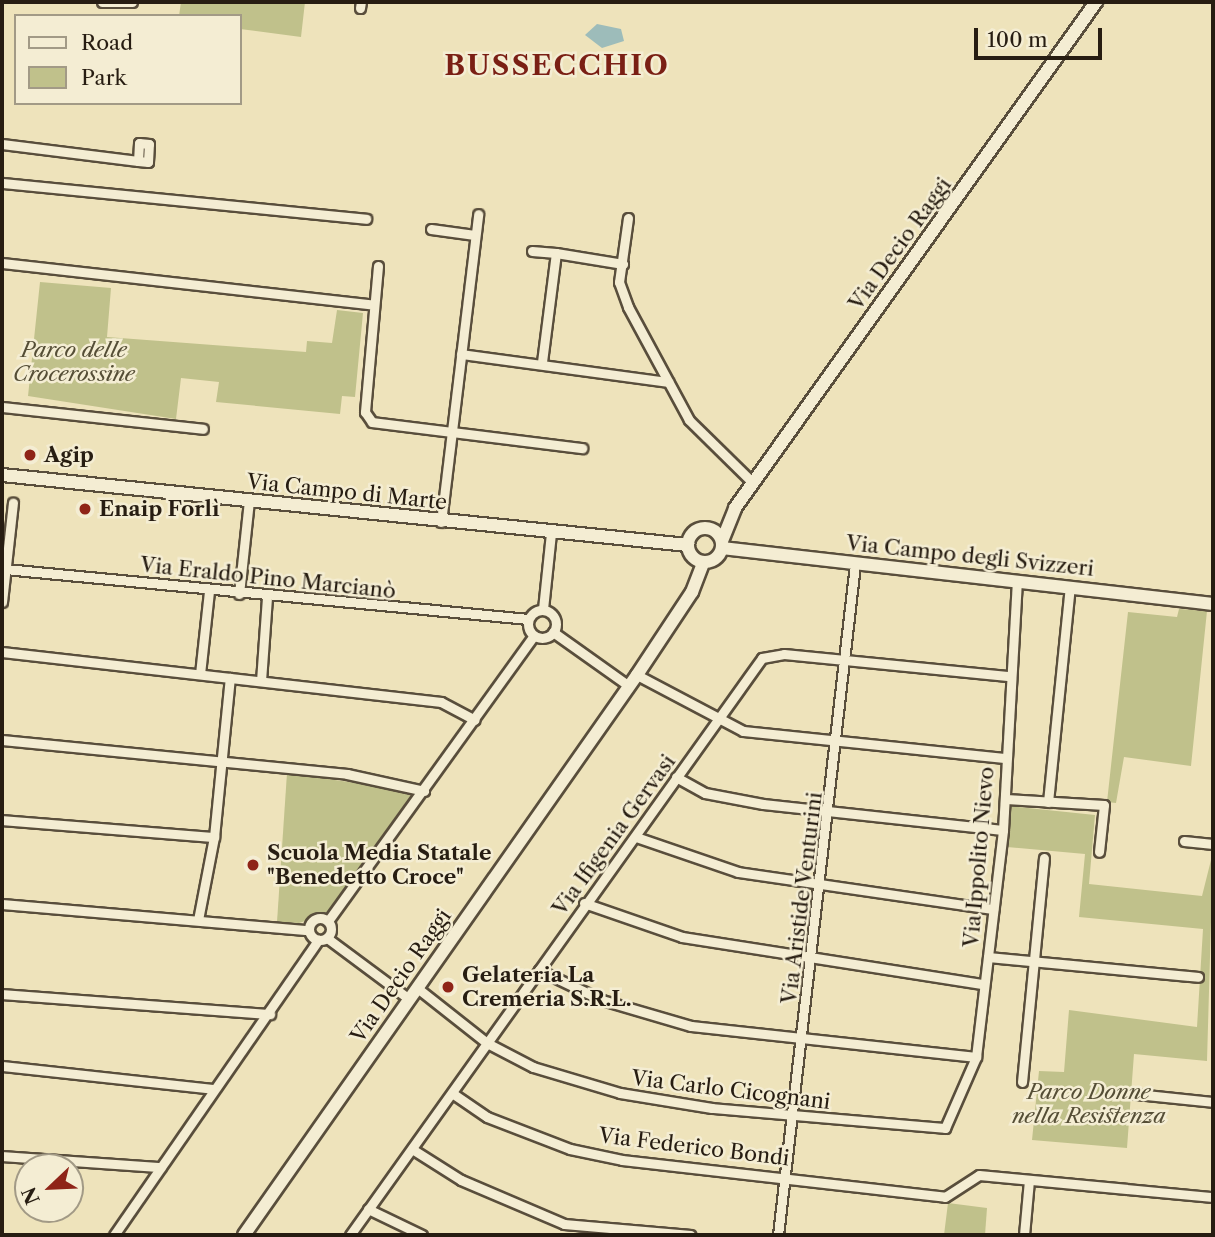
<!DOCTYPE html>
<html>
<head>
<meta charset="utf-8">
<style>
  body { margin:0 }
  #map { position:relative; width:1215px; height:1237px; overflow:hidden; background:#eee3bb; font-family:"Libre Caslon Text",serif }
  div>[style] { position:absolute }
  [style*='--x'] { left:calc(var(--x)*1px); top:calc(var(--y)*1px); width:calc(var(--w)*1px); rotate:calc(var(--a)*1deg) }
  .green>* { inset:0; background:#c0c18b }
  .water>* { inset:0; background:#9dbcba }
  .roads { filter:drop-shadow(2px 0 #594e3c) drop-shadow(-2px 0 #594e3c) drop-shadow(0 2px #594e3c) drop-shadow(0 -2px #594e3c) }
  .street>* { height:9px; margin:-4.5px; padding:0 4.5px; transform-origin:4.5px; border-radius:4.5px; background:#f4edd3 }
  .street>.ring { margin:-4.5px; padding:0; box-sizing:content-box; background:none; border:9px solid #f4edd3; border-radius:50% }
  .secondary>* { height:12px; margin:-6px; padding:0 6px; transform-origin:6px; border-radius:6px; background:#f4edd3 }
  .secondary>.ring { margin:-6px; padding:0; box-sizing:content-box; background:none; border:12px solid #f4edd3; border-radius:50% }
  .dots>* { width:19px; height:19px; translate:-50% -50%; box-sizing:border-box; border:4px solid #f4edd3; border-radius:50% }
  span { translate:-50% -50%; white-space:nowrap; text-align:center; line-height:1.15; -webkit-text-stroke:5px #f4edd3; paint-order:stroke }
  .street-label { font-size:21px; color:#271d12 }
  .park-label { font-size:21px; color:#554e36; font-style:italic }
  .poi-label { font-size:21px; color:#271d12; font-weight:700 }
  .left { translate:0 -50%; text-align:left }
  .district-label { font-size:28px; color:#7a1f14; font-weight:700; letter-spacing:2px }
  .frame { position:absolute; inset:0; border:4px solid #271d12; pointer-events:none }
  .legend { position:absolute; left:14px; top:14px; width:228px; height:91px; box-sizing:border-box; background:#f4edd3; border:2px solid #a29a86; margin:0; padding:9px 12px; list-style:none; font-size:21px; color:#271d12 }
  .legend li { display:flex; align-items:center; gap:14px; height:35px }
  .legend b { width:35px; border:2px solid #a29a86 }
  .north { position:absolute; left:14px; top:1153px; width:70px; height:70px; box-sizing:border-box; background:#f4edd3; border:2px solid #a29a86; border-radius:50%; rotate:247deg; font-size:19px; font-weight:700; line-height:28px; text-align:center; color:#271d12 }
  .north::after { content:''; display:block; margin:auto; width:24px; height:32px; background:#8f2418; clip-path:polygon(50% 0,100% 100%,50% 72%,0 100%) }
  .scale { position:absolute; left:974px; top:28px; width:128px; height:32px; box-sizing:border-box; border:4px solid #271d12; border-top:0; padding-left:9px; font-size:21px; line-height:24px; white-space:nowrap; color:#271d12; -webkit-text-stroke:5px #f4edd3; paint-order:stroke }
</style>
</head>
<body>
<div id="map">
  <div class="green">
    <div style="clip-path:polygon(181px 2px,305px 2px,301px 37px,240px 29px,240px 16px,179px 16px)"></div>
    <div style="clip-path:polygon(40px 282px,111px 288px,107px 337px,306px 352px,307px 341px,332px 343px,337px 310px,363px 313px,355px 397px,342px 396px,340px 414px,216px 402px,219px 382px,181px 378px,176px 419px,28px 396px)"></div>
    <div style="clip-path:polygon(1179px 609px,1207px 611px,1191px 766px,1124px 757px,1116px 803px,1107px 802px,1128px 612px,1177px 617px)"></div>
    <div style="clip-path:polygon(287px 773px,417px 792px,327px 914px,299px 923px,277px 922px)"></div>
    <div style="clip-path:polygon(1010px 806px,1095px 815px,1089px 884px,1202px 896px,1213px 852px,1207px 1061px,1134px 1054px,1127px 1148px,1032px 1140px,1039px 1071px,1064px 1072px,1069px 1010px,1197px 1027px,1203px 929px,1079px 917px,1085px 854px,1007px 847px)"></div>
    <div style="clip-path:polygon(948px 1203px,987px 1208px,985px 1235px,944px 1235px)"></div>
  </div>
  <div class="water">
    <div style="clip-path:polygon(597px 24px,621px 29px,624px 41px,602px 48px,585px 35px)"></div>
  </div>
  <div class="roads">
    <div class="street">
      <div style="--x:102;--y:2;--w:30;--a:0"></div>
      <div style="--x:360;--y:8;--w:6;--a:-81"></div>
      <div style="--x:2;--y:144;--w:137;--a:7.1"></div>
      <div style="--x:138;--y:161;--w:10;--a:6"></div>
      <div style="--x:148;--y:162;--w:18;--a:-87"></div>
      <div style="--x:149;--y:144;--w:10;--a:-174"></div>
      <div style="--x:139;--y:143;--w:18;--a:93"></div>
      <div style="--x:2;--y:183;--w:366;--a:5.6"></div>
      <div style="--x:628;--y:218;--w:65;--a:98"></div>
      <div style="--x:619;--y:282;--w:27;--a:70"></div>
      <div style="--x:628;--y:307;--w:128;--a:61.6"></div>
      <div style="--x:689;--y:420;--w:90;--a:44.5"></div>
      <div style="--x:431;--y:229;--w:44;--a:7.8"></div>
      <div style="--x:532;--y:251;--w:24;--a:5"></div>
      <div style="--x:2;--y:263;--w:370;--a:6.4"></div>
      <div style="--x:378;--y:266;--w:147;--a:95.1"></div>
      <div style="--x:365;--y:412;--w:12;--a:55"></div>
      <div style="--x:372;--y:422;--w:212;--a:7.1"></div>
      <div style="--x:461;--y:354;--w:209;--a:7.7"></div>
      <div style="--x:542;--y:362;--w:110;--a:-82.7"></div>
      <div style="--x:556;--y:253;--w:68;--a:9.3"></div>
      <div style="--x:2;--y:407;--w:202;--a:6.2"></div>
      <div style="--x:441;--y:522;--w:310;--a:-83.1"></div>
      <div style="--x:5;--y:569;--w:525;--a:5.46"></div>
      <div style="--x:239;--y:594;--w:94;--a:-83.9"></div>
      <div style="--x:2;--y:602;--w:100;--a:-83.7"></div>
      <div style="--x:543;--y:609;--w:76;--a:-84"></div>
      <div class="ring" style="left:528px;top:610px;width:19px;height:19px"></div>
      <div style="--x:553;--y:632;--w:93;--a:35.4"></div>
      <div style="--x:2;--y:652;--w:442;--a:6.5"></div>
      <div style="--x:441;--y:702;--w:38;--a:28"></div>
      <div style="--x:200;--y:674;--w:83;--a:-83.8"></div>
      <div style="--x:637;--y:675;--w:120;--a:27.8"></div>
      <div style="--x:743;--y:731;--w:263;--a:5.9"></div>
      <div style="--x:261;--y:681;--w:84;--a:-85.9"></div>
      <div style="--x:2;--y:740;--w:347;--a:5.6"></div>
      <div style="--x:347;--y:774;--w:79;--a:12.4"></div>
      <div style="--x:676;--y:777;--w:33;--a:29"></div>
      <div style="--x:705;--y:793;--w:59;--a:10.7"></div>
      <div style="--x:763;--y:804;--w:241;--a:6.2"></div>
      <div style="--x:1006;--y:799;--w:98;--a:3.5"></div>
      <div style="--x:1104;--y:805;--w:47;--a:96.1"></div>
      <div style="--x:1048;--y:802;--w:216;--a:-84.2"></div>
      <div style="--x:2;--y:820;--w:213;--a:4.6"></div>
      <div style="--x:636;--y:837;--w:108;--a:18.9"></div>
      <div style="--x:738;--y:872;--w:258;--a:8.3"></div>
      <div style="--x:1184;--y:841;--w:29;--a:6"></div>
      <div style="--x:584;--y:903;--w:104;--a:19.1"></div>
      <div style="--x:682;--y:937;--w:305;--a:8.9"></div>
      <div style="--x:2;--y:904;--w:307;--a:4.9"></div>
      <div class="ring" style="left:309px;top:918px;width:13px;height:13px"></div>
      <div style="--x:198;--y:920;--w:85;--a:-79.1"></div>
      <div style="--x:214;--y:837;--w:160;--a:-84.3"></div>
      <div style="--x:328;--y:921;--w:352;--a:-54.2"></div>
      <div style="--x:327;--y:938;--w:102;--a:36.6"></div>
      <div style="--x:988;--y:957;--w:211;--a:5.4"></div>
      <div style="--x:539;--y:970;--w:70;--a:25.5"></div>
      <div style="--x:602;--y:1000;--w:93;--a:16.3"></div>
      <div style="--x:691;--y:1026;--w:287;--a:6.2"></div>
      <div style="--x:416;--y:987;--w:90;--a:38.3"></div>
      <div style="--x:487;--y:1043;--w:52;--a:27.6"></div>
      <div style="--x:533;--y:1067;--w:91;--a:16.6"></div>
      <div style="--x:620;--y:1093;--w:93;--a:9.3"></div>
      <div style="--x:712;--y:1108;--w:234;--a:4.9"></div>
      <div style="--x:945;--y:1128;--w:77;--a:-66.4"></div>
      <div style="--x:976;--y:1057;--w:229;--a:-83.2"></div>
      <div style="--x:1003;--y:830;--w:248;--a:-86.8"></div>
      <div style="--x:2;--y:994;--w:269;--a:4.3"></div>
      <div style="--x:2;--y:1066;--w:212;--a:6.2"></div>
      <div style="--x:1022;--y:1082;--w:225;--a:-84.4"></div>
      <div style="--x:452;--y:1093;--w:42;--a:34.4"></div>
      <div style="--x:487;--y:1117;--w:89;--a:21.1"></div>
      <div style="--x:570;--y:1149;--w:53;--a:11.9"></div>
      <div style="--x:622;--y:1160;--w:325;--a:6.5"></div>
      <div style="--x:945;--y:1197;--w:40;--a:-32.9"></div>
      <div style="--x:979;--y:1175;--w:235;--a:5.4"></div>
      <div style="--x:1136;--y:1094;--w:77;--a:5.9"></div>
      <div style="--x:412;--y:1149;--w:58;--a:32.3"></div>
      <div style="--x:461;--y:1180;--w:112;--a:23.1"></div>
      <div style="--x:564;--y:1224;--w:127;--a:5"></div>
      <div style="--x:2;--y:1156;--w:159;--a:4"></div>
      <div style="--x:368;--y:1209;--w:60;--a:25.7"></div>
      <div style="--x:114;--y:1235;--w:359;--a:-55.3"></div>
      <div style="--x:350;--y:1235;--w:709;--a:-54.47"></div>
      <div style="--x:762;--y:658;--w:22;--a:-10"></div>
      <div style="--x:784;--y:654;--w:227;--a:5.6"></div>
      <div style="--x:778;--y:1235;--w:675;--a:-83.45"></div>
      <div style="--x:1024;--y:1235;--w:55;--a:-84.8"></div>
    </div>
    <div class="secondary">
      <div style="--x:2;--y:475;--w:690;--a:5.83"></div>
      <div class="ring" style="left:688px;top:528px;width:22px;height:22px"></div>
      <div style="--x:722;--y:541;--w:35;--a:-68"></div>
      <div style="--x:735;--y:508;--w:622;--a:-54.49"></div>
      <div style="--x:722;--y:548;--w:494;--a:6.5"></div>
      <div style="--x:244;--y:1235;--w:684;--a:-54.94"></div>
      <div style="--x:637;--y:675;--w:100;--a:-56.5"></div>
      <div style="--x:692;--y:592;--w:31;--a:-69"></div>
    </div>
  </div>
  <div class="dots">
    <div style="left:30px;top:455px;background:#8f2418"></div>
    <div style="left:85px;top:509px;background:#8f2418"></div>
    <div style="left:253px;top:865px;background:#8f2418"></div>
    <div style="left:448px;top:987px;background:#8f2418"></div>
  </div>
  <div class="street-label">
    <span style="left:900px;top:244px;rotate:-54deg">Via Decio Raggi</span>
    <span style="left:347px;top:492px;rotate:6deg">Via Campo di Marte</span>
    <span style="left:970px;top:556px;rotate:6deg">Via Campo degli Svizzeri</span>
    <span style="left:268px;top:578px;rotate:6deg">Via Eraldo Pino Marcianò</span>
    <span style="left:614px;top:835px;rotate:-54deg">Via Ifigenia Gervasi</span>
    <span style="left:979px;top:857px;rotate:-85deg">Via Ippolito Nievo</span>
    <span style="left:802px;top:898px;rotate:-83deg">Via Aristide Venturini</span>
    <span style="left:401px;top:976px;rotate:-55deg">Via Decio Raggi</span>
    <span style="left:731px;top:1090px;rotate:7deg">Via Carlo Cicognani</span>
    <span style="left:694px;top:1147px;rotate:7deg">Via Federico Bondi</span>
  </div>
  <div class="park-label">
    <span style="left:74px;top:362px">Parco delle<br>Crocerossine</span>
    <span style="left:1089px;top:1104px">Parco Donne<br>nella Resistenza</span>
  </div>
  <div class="poi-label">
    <span class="left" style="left:44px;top:455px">Agip</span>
    <span class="left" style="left:99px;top:509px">Enaip Forlì</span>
    <span class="left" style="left:267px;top:865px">Scuola Media Statale<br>"Benedetto Croce"</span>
    <span class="left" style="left:462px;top:987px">Gelateria La<br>Cremeria S.R.L.</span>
  </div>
  <div class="district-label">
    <span style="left:557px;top:65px">BUSSECCHIO</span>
  </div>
  <div class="frame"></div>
  <ul class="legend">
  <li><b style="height:9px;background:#f4edd3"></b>Road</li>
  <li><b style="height:19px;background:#c0c18b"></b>Park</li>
  </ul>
  <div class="north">N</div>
  <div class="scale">100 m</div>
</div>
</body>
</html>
